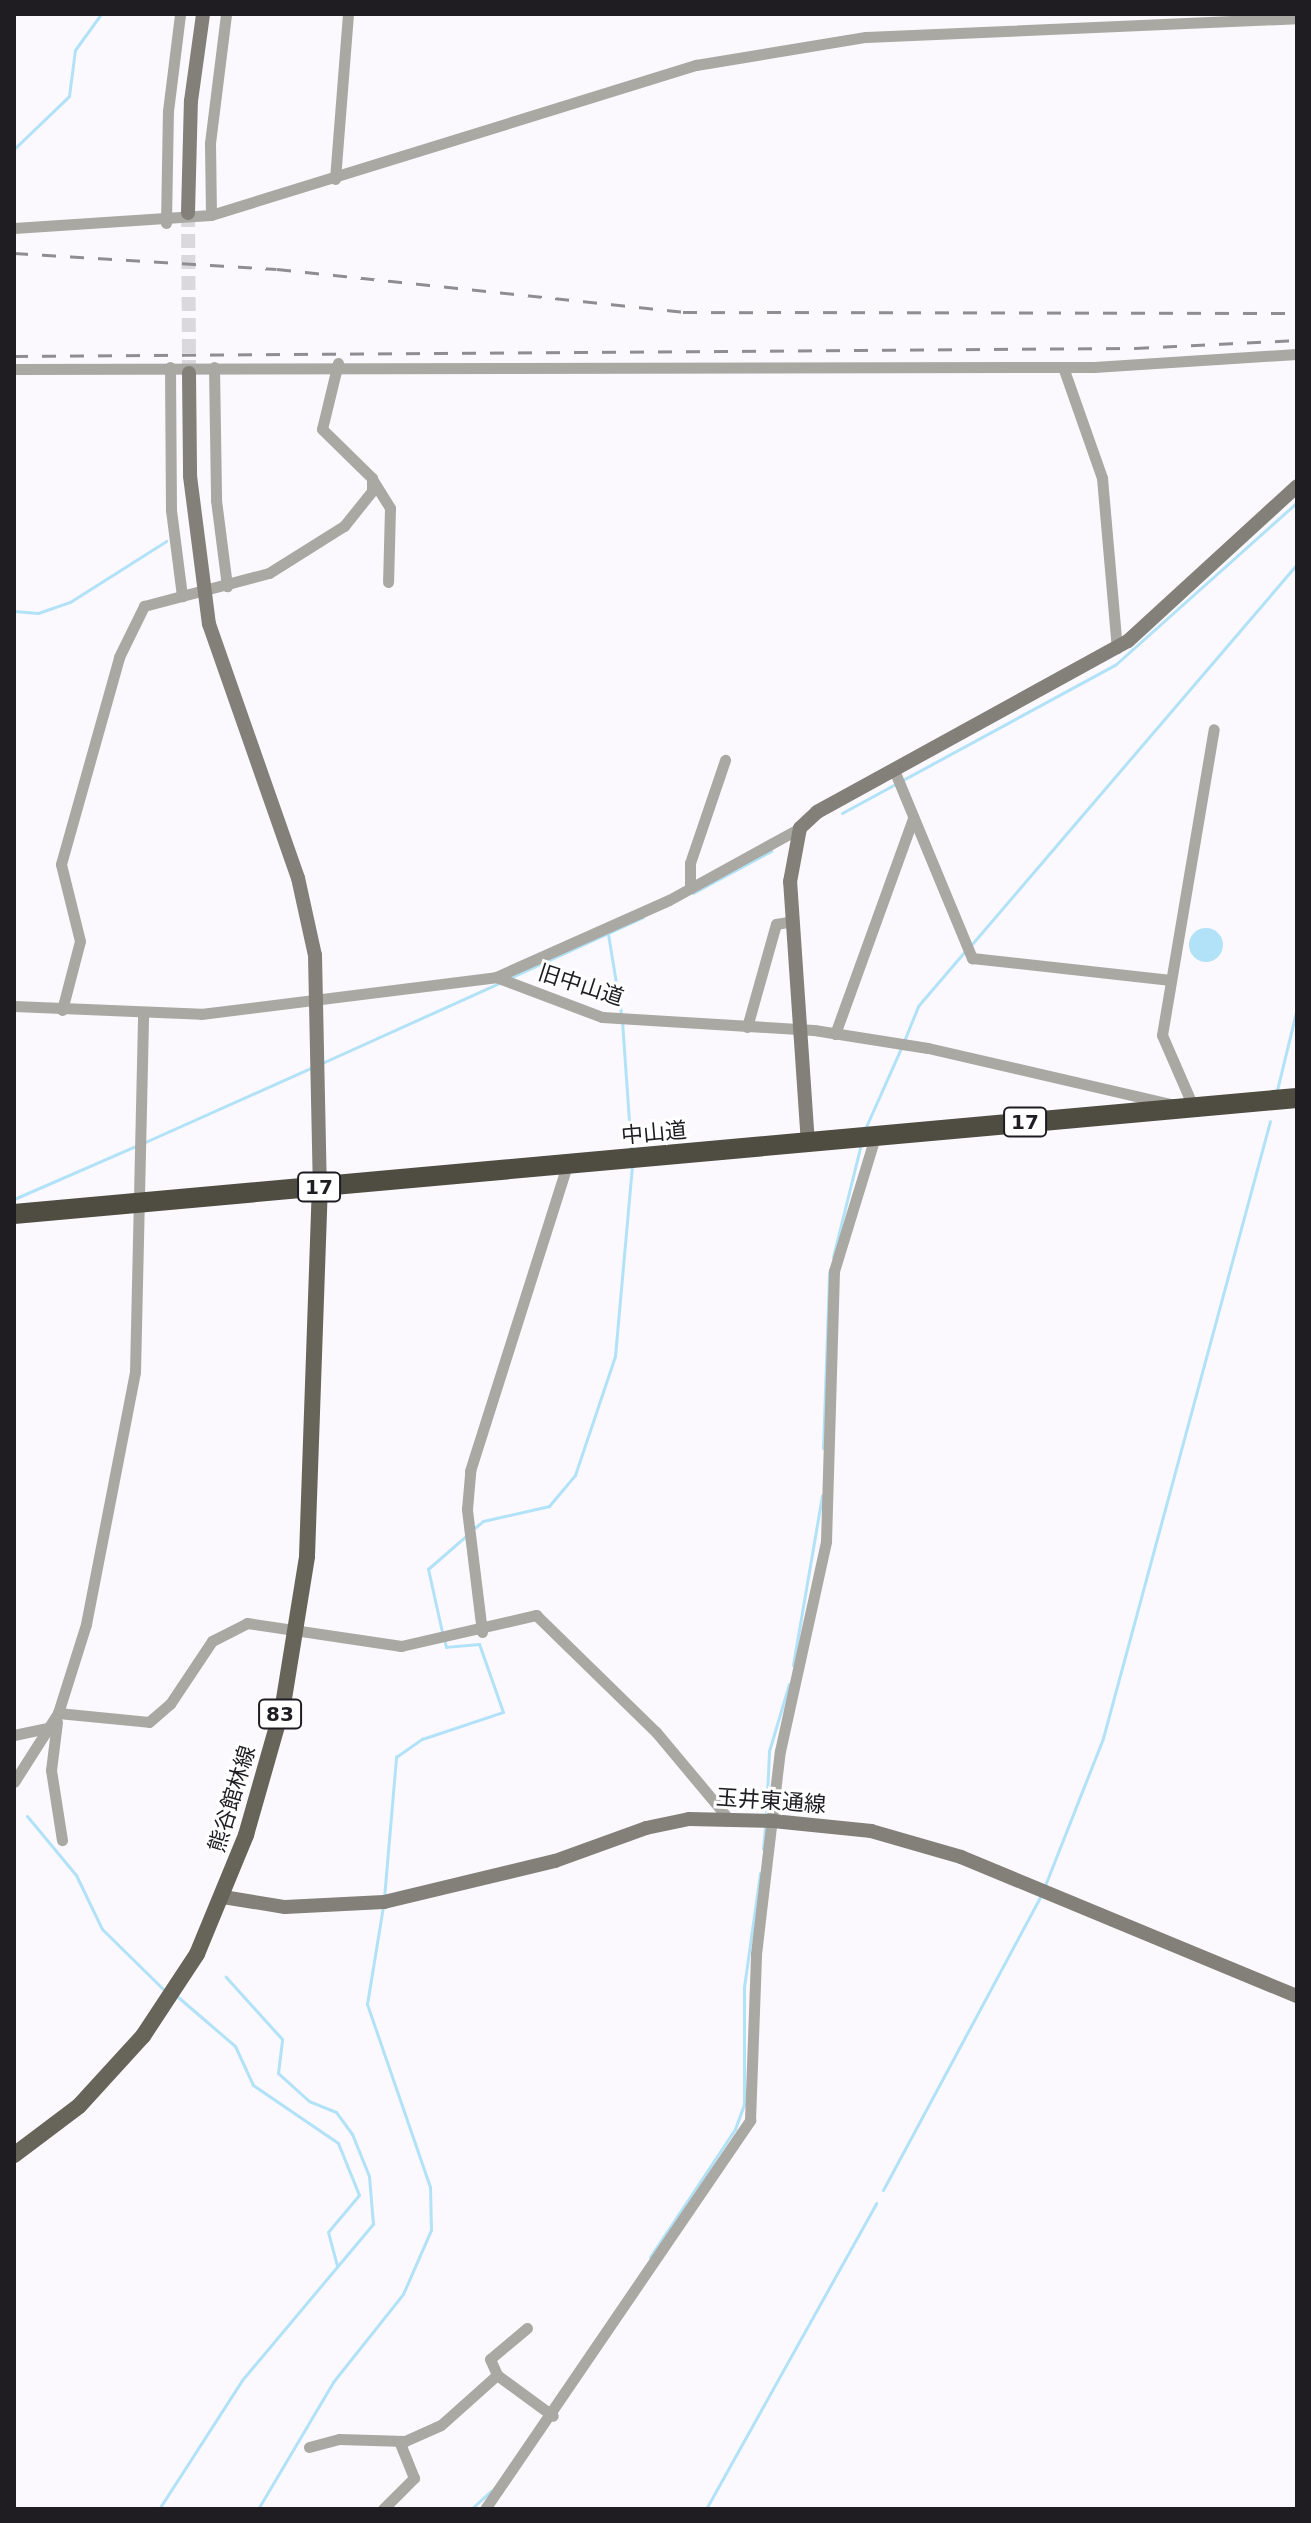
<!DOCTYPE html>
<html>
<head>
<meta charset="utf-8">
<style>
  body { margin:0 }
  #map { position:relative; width:1311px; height:2523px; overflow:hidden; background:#fbf9fe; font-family:"DejaVu Sans","Noto Sans JP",sans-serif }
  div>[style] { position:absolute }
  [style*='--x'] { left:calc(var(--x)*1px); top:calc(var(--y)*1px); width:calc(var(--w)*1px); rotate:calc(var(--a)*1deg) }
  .water>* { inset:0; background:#b1e2f8 }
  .round { border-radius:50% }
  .stream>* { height:3px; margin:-1.5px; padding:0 1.5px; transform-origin:1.5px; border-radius:1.5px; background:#b1e2f8 }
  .secondary-tunnel>* { height:14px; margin-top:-7px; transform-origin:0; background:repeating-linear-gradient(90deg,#dad8dd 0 14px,transparent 0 21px) }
  .street>* { height:11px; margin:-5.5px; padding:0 5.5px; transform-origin:5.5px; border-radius:5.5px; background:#a9a8a2 }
  .secondary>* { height:14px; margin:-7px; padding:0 7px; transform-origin:7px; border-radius:7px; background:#828078 }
  .primary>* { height:16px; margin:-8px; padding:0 8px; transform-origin:8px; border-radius:8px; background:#67645a }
  .highway>* { height:20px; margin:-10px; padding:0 10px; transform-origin:10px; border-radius:10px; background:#4f4d42 }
  .rail>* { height:3px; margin-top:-1.5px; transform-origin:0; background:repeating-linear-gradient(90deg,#8f8d92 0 14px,transparent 0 28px) }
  span { translate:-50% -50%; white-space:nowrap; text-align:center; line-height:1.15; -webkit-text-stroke:6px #fff; paint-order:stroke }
  .shield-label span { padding:2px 6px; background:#fff; border:2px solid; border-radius:6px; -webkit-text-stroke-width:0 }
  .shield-label { font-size:20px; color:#1f1d22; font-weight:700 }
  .street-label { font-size:22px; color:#1f1d22 }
  .frame { position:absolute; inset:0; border:16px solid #1f1d22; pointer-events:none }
</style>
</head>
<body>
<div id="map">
  <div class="water">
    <div class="round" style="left:1189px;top:928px;width:34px;height:34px"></div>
  </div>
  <div class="stream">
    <div style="--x:14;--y:149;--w:76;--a:-43.9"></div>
    <div style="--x:69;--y:96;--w:46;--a:-82.6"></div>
    <div style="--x:75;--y:50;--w:44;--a:-54.2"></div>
    <div style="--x:14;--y:611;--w:24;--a:5"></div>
    <div style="--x:38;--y:613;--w:34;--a:-19"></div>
    <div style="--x:70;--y:602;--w:114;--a:-32.4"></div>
    <div style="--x:842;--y:813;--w:311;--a:-28.5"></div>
    <div style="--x:1115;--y:665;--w:244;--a:-41.8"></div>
    <div style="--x:693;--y:893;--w:89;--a:-28.3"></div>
    <div style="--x:608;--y:934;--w:80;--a:80.7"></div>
    <div style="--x:972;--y:944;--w:500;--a:-49.46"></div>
    <div style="--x:512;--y:977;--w:144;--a:-24.6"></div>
    <div style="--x:622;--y:1021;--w:128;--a:86"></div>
    <div style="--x:904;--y:1041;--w:38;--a:-68"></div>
    <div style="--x:918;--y:1006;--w:74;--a:-49.4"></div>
    <div style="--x:322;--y:1063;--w:196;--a:-24.3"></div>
    <div style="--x:1277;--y:1090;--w:84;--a:-76.3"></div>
    <div style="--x:865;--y:1129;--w:89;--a:-66"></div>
    <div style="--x:143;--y:1143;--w:184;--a:-24.1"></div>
    <div style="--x:14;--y:1199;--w:133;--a:-23.5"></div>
    <div style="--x:833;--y:1257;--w:116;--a:-76.1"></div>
    <div style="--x:823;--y:1448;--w:176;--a:-88"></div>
    <div style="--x:472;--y:1530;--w:14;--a:-39"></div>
    <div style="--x:483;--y:1521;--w:68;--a:-12.8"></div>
    <div style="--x:549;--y:1506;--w:40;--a:-50"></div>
    <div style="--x:575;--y:1475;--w:126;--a:-71.4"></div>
    <div style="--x:615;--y:1356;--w:193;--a:-84.9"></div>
    <div style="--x:442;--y:1632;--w:65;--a:-102.5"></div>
    <div style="--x:428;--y:1569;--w:52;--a:-41.1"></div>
    <div style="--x:793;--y:1665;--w:172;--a:-80.3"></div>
    <div style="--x:27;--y:1816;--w:77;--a:50.3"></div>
    <div style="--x:76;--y:1875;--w:60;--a:64.3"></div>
    <div style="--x:102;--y:1929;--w:87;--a:44.5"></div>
    <div style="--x:766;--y:1818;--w:67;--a:-87.4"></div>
    <div style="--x:769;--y:1751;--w:70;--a:-73.4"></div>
    <div style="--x:763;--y:1849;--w:24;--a:-85"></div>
    <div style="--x:1044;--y:1888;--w:161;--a:-68.5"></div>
    <div style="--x:1103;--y:1738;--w:639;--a:-74.85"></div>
    <div style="--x:384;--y:1898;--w:142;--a:-85.1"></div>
    <div style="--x:396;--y:1757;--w:32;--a:-35"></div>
    <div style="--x:422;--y:1739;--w:85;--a:-18.4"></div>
    <div style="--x:503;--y:1712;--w:72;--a:-109.4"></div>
    <div style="--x:479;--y:1644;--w:33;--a:175"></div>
    <div style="--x:446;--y:1647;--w:8;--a:-104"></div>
    <div style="--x:178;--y:1997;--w:75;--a:40.7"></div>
    <div style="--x:235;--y:2046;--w:43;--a:65.2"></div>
    <div style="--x:253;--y:2085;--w:103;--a:34.3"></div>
    <div style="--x:338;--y:2143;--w:56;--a:68"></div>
    <div style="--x:359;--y:2195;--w:48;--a:130"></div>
    <div style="--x:328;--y:2232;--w:34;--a:75"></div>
    <div style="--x:883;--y:2190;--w:335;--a:-61.8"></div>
    <div style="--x:650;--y:2257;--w:154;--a:-56.4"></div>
    <div style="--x:735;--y:2129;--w:27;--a:-70"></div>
    <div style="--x:744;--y:2104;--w:117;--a:-90"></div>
    <div style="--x:744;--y:1987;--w:115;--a:-82"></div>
    <div style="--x:159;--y:2509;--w:153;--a:-57.2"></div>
    <div style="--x:242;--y:2380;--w:204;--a:-50"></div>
    <div style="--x:373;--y:2224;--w:48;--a:-94.8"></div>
    <div style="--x:369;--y:2176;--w:45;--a:-112"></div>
    <div style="--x:352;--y:2134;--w:27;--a:-126"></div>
    <div style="--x:336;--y:2112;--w:29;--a:-158"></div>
    <div style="--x:309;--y:2101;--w:42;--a:-137.9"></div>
    <div style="--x:278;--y:2073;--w:34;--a:-83"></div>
    <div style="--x:282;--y:2039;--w:84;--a:-132.1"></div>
    <div style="--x:258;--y:2509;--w:147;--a:-59.4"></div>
    <div style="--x:333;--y:2382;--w:112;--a:-51.5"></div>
    <div style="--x:403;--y:2294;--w:70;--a:-66.4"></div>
    <div style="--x:431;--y:2230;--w:43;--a:-91.3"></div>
    <div style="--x:430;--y:2187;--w:194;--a:-109"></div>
    <div style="--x:367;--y:2004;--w:99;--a:-80.7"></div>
    <div style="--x:471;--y:2509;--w:27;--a:-42"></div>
    <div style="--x:706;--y:2509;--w:350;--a:-60.9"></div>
  </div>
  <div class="secondary-tunnel">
    <div style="--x:188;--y:213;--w:160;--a:89.6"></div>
  </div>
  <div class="street">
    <div style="--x:335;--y:179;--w:166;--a:-85.5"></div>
    <div style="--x:211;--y:215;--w:72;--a:-90.8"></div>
    <div style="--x:210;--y:143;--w:130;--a:-82.9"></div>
    <div style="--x:166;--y:223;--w:112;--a:-89"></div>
    <div style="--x:168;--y:111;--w:98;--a:-82.9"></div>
    <div style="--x:14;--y:228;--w:197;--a:-3.8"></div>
    <div style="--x:211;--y:215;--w:508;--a:-17.19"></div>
    <div style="--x:696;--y:65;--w:172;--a:-9.4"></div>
    <div style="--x:866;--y:37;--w:431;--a:-2.5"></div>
    <div style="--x:170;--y:367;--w:143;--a:89.6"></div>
    <div style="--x:171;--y:510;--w:87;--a:82.7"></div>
    <div style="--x:214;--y:367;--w:133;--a:89.1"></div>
    <div style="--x:216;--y:500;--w:87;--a:82.7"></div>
    <div style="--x:1063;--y:367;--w:118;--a:70.6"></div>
    <div style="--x:1102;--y:478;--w:171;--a:85"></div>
    <div style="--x:14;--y:369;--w:1080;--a:-0.11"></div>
    <div style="--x:1094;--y:367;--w:203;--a:-3.7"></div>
    <div style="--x:372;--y:479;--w:34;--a:58"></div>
    <div style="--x:390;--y:508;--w:74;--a:91.5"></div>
    <div style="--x:894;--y:770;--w:204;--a:67.5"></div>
    <div style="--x:972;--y:958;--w:200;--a:6.3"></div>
    <div style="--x:690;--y:888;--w:25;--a:-90"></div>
    <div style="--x:690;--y:863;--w:109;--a:-71.2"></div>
    <div style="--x:496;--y:977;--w:189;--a:-24"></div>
    <div style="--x:669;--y:900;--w:149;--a:-28.8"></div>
    <div style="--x:14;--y:1006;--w:187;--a:2.4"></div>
    <div style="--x:201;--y:1014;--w:297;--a:-7.1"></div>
    <div style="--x:496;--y:977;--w:113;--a:20.7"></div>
    <div style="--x:602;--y:1017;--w:212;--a:3.5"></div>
    <div style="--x:814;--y:1030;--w:115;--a:9"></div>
    <div style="--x:928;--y:1048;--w:258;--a:13"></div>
    <div style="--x:62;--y:1010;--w:71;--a:-75.4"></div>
    <div style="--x:80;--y:941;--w:79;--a:-103.9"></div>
    <div style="--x:61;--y:864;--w:215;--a:-74.3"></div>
    <div style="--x:119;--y:657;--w:57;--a:-63.9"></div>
    <div style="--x:144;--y:606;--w:129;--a:-14.8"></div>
    <div style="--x:269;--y:573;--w:89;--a:-32.1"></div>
    <div style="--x:344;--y:526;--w:45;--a:-51.3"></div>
    <div style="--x:372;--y:491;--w:13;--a:-90"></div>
    <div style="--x:372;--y:478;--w:70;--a:-135.6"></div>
    <div style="--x:322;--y:429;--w:68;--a:-76.4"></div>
    <div style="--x:747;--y:1027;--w:107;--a:-74.3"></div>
    <div style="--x:776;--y:924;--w:17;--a:-10"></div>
    <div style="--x:835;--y:1034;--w:230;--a:-70.1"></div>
    <div style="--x:1192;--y:1104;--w:75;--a:-113.5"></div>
    <div style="--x:1162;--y:1035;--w:310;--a:-80.4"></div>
    <div style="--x:482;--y:1632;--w:124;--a:-97"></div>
    <div style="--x:467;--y:1509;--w:38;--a:-85"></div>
    <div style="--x:470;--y:1471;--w:321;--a:-72.4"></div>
    <div style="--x:58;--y:1713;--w:91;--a:5.6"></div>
    <div style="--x:149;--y:1722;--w:28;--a:-41"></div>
    <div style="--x:170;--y:1704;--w:76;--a:-56.3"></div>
    <div style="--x:212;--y:1641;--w:39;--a:-27"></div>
    <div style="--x:247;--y:1623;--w:156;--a:8.5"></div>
    <div style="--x:401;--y:1646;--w:139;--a:-12.9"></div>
    <div style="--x:536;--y:1615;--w:168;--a:44.3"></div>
    <div style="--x:656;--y:1732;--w:112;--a:50.1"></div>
    <div style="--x:57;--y:1722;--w:48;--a:97.1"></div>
    <div style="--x:51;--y:1770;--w:71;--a:81.1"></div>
    <div style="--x:14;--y:1735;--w:38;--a:-12"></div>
    <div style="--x:14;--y:1782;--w:82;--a:-57.5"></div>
    <div style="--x:58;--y:1713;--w:93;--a:-72.5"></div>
    <div style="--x:86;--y:1624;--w:257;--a:-79"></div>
    <div style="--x:135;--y:1372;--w:356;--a:-88.7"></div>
    <div style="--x:527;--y:2328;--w:48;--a:140"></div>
    <div style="--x:490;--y:2359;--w:17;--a:66"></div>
    <div style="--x:497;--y:2375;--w:69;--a:36.2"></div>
    <div style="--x:309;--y:2447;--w:31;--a:-15"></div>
    <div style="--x:339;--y:2439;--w:66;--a:1.7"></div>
    <div style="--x:405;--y:2441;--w:39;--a:-24"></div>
    <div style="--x:441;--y:2425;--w:75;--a:-41.8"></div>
    <div style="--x:383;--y:2509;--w:44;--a:-45"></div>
    <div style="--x:414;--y:2478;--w:40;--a:-112"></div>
    <div style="--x:485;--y:2509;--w:471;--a:-55.7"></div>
    <div style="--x:750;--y:2120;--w:166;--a:-87.9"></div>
    <div style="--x:756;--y:1954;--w:204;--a:-83.3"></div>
    <div style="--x:780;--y:1751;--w:215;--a:-77.6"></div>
    <div style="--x:826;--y:1541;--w:270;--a:-88.3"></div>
    <div style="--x:834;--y:1271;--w:140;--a:-73"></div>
  </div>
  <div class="secondary">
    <div style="--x:188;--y:213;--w:112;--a:-88.5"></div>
    <div style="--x:191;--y:101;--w:88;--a:-82.1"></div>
    <div style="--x:189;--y:373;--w:103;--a:89.4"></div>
    <div style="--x:190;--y:476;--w:149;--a:82.7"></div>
    <div style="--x:209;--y:624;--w:269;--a:70.7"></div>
    <div style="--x:298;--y:878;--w:79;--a:77.6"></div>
    <div style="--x:315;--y:955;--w:232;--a:88.8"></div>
    <div style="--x:808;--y:1144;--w:263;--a:-93.9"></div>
    <div style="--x:790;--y:882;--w:55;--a:-79.5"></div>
    <div style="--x:800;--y:828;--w:23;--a:-43"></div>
    <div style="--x:817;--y:812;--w:355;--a:-28.8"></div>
    <div style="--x:1128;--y:641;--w:229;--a:-42.5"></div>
    <div style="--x:223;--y:1897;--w:63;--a:9.2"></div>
    <div style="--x:285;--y:1907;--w:99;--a:-2.9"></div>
    <div style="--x:384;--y:1902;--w:176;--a:-13.5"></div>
    <div style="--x:555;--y:1861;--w:97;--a:-19.9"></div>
    <div style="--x:646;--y:1828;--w:44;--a:-11.8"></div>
    <div style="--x:689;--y:1819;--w:84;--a:1.4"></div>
    <div style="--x:773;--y:1821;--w:99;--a:5.8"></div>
    <div style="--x:871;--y:1831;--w:94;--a:16.1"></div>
    <div style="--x:961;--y:1857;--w:364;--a:22.5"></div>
  </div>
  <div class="primary">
    <div style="--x:14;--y:2155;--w:81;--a:-37"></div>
    <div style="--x:79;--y:2106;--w:95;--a:-47.6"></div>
    <div style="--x:143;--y:2036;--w:98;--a:-56.6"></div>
    <div style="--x:197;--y:1954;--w:129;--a:-67.6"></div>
    <div style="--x:246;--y:1835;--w:135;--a:-74.1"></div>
    <div style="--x:283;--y:1705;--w:151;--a:-80.8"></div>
    <div style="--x:307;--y:1556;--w:369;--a:-88"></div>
  </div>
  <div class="highway">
    <div style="--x:14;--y:1214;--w:1288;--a:-5.17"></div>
  </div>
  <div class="rail">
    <div style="--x:14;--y:253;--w:263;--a:3.5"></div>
    <div style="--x:277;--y:269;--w:408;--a:6"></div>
    <div style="--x:683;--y:312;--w:614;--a:0.09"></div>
    <div style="--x:14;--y:356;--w:1121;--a:-0.41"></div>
    <div style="--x:1135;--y:348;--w:162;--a:-2.8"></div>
  </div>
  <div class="shield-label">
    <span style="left:1025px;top:1122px">17</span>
    <span style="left:319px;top:1187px">17</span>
    <span style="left:280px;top:1714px">83</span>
  </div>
  <div class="street-label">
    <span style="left:581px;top:985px;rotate:18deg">旧中山道</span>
    <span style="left:654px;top:1133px;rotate:-5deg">中山道</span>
    <span style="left:232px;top:1799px;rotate:-73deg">熊谷館林線</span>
    <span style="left:771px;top:1801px;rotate:4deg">玉井東通線</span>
  </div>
  <div class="frame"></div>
</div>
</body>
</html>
